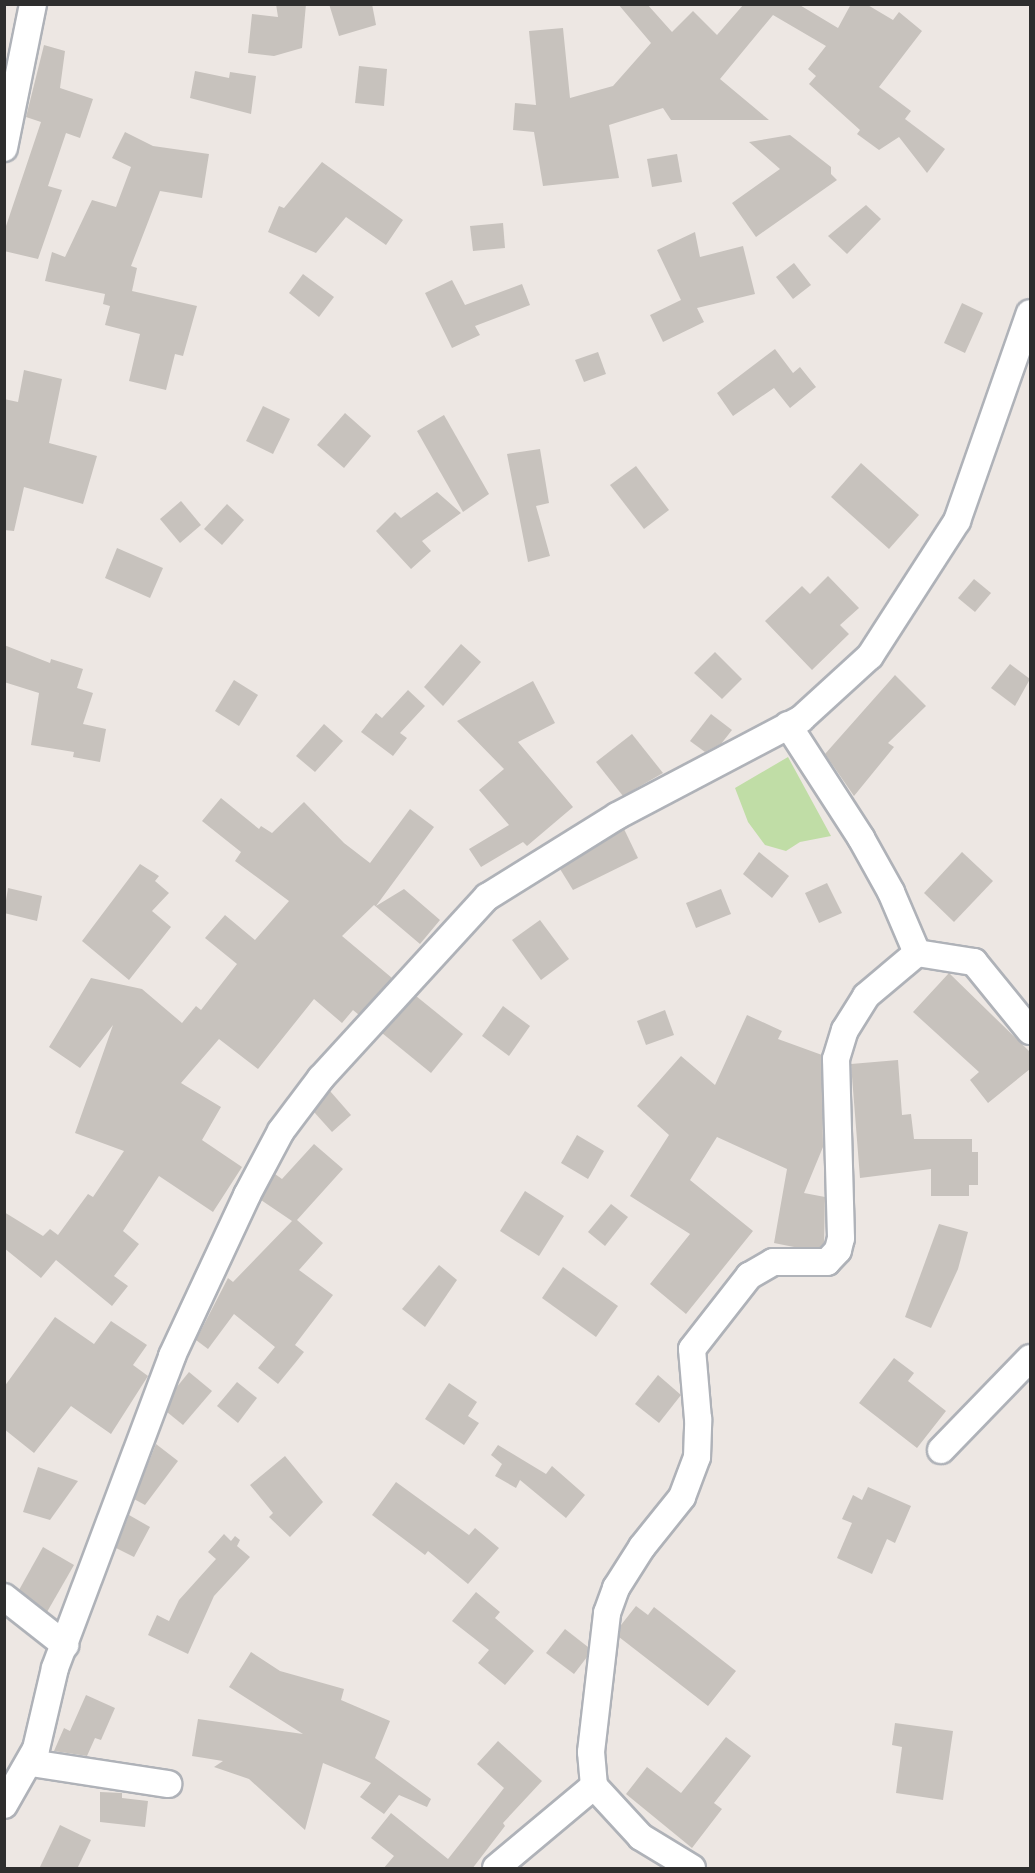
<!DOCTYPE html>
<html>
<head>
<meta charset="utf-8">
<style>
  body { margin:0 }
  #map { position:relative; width:1035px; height:1873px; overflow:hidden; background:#ede7e3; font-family:"Fira Sans",sans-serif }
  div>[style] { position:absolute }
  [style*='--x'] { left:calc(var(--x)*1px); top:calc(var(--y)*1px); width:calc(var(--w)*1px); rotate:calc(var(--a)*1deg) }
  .green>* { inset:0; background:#c0dda6 }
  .building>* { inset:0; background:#c7c2bd }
  .roads { filter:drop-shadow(2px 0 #afb2b8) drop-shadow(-2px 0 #afb2b8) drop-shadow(0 2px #afb2b8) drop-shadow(0 -2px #afb2b8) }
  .street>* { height:26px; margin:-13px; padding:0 13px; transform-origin:13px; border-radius:13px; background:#fff }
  span { translate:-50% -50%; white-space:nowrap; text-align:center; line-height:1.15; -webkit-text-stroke:4.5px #fff; paint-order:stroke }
  .frame { position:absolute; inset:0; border:6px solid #2e2e2e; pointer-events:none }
</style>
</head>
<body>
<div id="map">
  <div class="green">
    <div style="clip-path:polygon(788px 757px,831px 836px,800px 842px,786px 851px,765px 845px,748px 822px,735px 788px)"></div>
  </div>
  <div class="building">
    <div style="clip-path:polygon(276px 4px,306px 4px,302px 48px,274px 56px,248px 53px,252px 14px,278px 17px)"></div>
    <div style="clip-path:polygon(329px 4px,372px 4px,376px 25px,339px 36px)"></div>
    <div style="clip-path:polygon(618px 4px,647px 4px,672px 32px,693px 11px,717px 35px,744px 4px,798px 4px,838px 28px,851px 4px,866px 4px,893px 20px,899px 12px,922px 31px,879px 87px,911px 111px,905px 119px,945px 149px,927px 173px,899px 137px,879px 150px,857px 134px,860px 130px,809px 84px,816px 76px,808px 69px,826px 46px,773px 15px,720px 79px,769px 120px,671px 120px,663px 108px,609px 125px,619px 178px,543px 186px,534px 132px,513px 130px,515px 103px,536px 105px,529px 31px,563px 28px,570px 98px,613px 86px,651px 43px)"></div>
    <div style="clip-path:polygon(44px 45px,65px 51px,60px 88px,93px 99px,80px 138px,66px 133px,48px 186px,62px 190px,38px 259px,4px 251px,4px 232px,41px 122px,26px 117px)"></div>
    <div style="clip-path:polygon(359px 66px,387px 69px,384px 106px,355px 103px)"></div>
    <div style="clip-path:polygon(195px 71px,229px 78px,230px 72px,256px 76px,251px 114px,190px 98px)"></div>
    <div style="clip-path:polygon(125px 132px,153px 146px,209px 154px,202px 198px,160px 191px,131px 266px,137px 268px,132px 291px,197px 306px,183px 356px,175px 354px,166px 390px,129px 381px,140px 334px,105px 325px,110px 306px,103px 304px,105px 294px,45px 281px,52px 252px,65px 257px,92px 200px,116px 207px,131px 167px,112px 158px)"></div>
    <div style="clip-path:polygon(790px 135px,831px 167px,831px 174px,837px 180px,756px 237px,732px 203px,780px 169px,749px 142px)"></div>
    <div style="clip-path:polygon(677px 154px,682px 182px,652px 187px,647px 159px)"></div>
    <div style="clip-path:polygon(322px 162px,403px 220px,386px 245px,346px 217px,316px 253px,268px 232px,279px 206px,284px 208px)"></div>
    <div style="clip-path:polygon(866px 205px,881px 219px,847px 254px,828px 236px)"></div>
    <div style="clip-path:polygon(503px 223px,505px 248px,473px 251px,470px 226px)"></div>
    <div style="clip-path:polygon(695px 232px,700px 257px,743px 246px,755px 294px,697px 308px,704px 322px,663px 342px,650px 315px,681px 300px,657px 250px)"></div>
    <div style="clip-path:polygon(794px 263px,811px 285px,793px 299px,776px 277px)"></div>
    <div style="clip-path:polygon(303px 274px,334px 297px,319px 317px,289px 293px)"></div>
    <div style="clip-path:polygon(452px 280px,465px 305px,522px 284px,530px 305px,475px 326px,480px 335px,452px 348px,425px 293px)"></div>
    <div style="clip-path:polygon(962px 303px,983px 313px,965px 353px,944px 343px)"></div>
    <div style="clip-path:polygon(775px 349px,793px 373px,800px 367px,816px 387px,790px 408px,774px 388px,733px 416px,717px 393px)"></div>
    <div style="clip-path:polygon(598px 352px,606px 374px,584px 382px,575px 360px)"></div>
    <div style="clip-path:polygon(24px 370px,62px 379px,49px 443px,97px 456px,83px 504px,24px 487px,14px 531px,4px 530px,4px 399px,18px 402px)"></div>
    <div style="clip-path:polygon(263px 406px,290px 419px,273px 454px,246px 441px)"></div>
    <div style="clip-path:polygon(345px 413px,371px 436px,344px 468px,317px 445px)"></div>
    <div style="clip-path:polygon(444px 415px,489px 494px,463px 512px,417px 431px)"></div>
    <div style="clip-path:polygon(540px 449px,549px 503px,536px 506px,550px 556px,528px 562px,507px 454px)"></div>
    <div style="clip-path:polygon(861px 463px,919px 515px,889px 549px,831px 497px)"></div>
    <div style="clip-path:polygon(636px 466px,669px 510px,644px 529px,610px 485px)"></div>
    <div style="clip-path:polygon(437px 492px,461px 513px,422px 541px,431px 551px,411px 569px,376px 531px,395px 512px,401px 518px)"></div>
    <div style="clip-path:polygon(181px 501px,201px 525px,180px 543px,160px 519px)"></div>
    <div style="clip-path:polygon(227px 504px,244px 520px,222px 545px,204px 529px)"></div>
    <div style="clip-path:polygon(117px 548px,163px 568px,150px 598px,105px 578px)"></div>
    <div style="clip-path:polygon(828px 576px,859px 608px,840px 625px,849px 634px,812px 670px,765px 621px,802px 586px,810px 594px)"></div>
    <div style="clip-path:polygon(974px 579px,991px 593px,975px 612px,958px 598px)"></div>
    <div style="clip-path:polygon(461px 644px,481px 662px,443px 706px,424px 687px)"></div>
    <div style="clip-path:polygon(4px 645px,50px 663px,51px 659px,83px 669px,77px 688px,93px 693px,83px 724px,106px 729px,100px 762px,73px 757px,74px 752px,31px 745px,39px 693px,4px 682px)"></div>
    <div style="clip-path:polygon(715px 652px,742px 679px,722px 699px,694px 673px)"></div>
    <div style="clip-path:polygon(1010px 664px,1030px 679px,1015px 706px,991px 688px)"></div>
    <div style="clip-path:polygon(895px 675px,926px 706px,888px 743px,894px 747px,854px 796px,825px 754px)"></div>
    <div style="clip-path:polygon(234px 680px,258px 695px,239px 726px,215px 711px)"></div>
    <div style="clip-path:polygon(533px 681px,555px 723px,518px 742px,573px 807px,527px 846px,523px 842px,481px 867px,469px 849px,509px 825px,479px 790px,504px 769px,457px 721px)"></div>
    <div style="clip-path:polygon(408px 690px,425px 706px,400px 733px,407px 738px,393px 756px,361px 732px,376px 713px,382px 718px)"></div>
    <div style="clip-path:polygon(711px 714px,732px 730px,721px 744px,705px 752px,690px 741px)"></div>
    <div style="clip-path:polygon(324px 724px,343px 741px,315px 772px,296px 756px)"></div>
    <div style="clip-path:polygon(632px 734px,663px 773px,623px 796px,596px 762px)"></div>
    <div style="clip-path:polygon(221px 798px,259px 829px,261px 826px,272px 833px,304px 802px,344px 843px,370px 863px,410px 809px,434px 827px,376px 906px,404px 889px,440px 920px,420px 944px,374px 905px,342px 936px,392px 978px,359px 1015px,353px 1010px,342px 1023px,314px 999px,258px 1069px,219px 1039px,181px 1083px,221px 1107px,202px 1140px,242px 1167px,213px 1212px,159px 1176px,123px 1231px,139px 1244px,114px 1276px,128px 1286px,112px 1306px,56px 1260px,41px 1278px,4px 1248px,4px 1212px,43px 1236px,50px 1229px,58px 1235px,88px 1194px,93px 1197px,124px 1151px,75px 1133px,113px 1025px,80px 1068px,49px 1047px,91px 978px,142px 989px,182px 1023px,196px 1006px,201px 1010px,237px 964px,205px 938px,225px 915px,255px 940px,289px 901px,235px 861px,241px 852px,202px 821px)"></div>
    <div style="clip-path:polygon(624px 829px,638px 858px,573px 890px,560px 869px)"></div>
    <div style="clip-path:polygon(759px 852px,789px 876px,772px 898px,743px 874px)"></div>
    <div style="clip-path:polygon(962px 852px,993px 881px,954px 922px,924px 893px)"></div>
    <div style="clip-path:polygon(140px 864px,159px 876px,155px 881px,169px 893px,152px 911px,171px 927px,129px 980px,82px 941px)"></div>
    <div style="clip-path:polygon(827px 883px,842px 913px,819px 923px,805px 893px)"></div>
    <div style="clip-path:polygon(8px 888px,42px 896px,37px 921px,4px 913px)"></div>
    <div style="clip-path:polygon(721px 889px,731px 914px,696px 928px,686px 903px)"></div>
    <div style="clip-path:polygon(540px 920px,569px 959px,541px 980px,512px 940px)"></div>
    <div style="clip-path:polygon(949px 973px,1030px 1052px,1030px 1069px,988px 1103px,970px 1080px,979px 1072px,913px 1012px)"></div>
    <div style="clip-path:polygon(416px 996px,463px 1034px,431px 1073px,382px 1033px)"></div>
    <div style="clip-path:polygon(503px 1006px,530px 1026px,509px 1056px,482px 1036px)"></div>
    <div style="clip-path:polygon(665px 1010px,674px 1035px,646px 1045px,637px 1021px)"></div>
    <div style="clip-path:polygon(747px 1015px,782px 1031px,778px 1039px,822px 1055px,823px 1147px,804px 1193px,825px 1197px,824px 1243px,820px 1247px,794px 1247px,774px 1243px,787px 1169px,717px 1137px,690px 1180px,753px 1231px,686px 1314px,650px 1284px,690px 1234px,630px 1196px,669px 1135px,637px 1106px,681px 1056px,715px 1085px)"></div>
    <div style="clip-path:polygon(898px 1060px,902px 1115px,911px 1114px,914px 1139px,972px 1139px,972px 1152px,978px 1152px,978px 1185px,969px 1185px,969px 1196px,931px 1196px,931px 1169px,860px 1178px,851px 1064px)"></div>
    <div style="clip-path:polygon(330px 1091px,351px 1115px,332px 1132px,314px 1112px)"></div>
    <div style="clip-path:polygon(577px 1135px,604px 1151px,588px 1179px,561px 1163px)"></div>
    <div style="clip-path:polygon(314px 1144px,343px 1169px,297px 1220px,323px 1243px,299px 1270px,333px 1295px,295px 1345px,304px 1352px,278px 1384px,258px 1368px,275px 1347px,234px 1314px,208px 1349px,196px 1340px,228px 1278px,233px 1282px,292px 1221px,261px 1200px,275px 1174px,282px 1179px)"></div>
    <div style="clip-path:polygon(525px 1191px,564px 1216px,539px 1256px,500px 1231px)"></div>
    <div style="clip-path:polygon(611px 1204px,628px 1217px,605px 1246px,588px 1232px)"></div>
    <div style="clip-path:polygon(939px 1224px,968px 1232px,958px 1269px,931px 1328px,905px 1317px)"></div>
    <div style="clip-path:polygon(439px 1265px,457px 1280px,425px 1327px,402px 1309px)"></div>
    <div style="clip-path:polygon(563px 1267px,618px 1306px,596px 1337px,542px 1298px)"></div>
    <div style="clip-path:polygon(55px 1317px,94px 1344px,111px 1321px,147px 1345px,133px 1365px,148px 1376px,111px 1434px,71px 1406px,34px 1453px,4px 1429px,4px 1387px)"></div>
    <div style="clip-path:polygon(894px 1358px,914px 1373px,908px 1381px,946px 1411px,917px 1448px,859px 1403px)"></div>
    <div style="clip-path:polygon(189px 1372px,212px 1391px,183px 1425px,167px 1412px,176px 1388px)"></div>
    <div style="clip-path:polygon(658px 1375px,681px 1395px,659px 1423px,635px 1404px)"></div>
    <div style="clip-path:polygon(237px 1382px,257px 1398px,238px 1423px,217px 1406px)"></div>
    <div style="clip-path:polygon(449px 1383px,477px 1402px,468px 1416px,479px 1423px,464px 1445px,425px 1419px)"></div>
    <div style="clip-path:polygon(156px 1444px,178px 1461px,145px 1505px,134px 1499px)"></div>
    <div style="clip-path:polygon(498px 1445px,546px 1474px,552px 1466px,585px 1495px,566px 1518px,520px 1480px,516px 1488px,495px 1476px,502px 1464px,491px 1455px)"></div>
    <div style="clip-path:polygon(285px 1456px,323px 1502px,290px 1537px,269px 1517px,273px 1513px,250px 1485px)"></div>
    <div style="clip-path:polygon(38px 1467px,78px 1481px,50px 1520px,23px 1512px)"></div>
    <div style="clip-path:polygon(396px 1482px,469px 1535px,475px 1528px,499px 1548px,468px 1584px,428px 1551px,425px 1555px,372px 1515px)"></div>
    <div style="clip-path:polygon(868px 1487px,911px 1506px,895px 1543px,887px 1539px,872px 1574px,837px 1558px,852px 1523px,842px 1519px,853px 1495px,862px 1500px)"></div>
    <div style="clip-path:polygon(129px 1515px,150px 1527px,134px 1557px,116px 1548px)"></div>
    <div style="clip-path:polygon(224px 1534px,231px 1541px,235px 1536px,240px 1540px,237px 1546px,250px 1557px,214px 1596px,188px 1654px,148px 1635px,157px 1615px,169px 1621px,179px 1600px,216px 1559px,208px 1552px)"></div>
    <div style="clip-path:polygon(43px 1547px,74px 1565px,47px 1612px,19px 1590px)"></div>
    <div style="clip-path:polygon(476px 1592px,500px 1612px,495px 1618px,534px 1651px,505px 1685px,478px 1663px,489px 1650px,452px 1621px)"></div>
    <div style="clip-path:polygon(636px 1606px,648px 1615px,654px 1607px,736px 1671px,708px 1706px,619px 1637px,621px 1625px)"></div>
    <div style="clip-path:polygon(565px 1629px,588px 1647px,587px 1657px,574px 1674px,546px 1653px)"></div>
    <div style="clip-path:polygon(251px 1652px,280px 1671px,344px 1689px,341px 1700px,390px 1721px,375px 1758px,431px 1799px,427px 1807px,399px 1795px,384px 1814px,360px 1797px,371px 1783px,323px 1763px,305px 1830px,249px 1779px,214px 1767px,223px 1761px,192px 1756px,198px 1719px,303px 1734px,229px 1687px)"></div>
    <div style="clip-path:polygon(86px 1695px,115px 1708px,101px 1740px,95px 1738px,87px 1756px,54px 1751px,64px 1728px,70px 1731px)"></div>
    <div style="clip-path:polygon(895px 1723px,953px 1731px,943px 1800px,896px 1793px,902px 1747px,892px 1745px)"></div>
    <div style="clip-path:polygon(726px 1737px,751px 1756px,714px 1803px,722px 1809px,692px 1848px,626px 1794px,647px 1767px,681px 1793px)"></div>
    <div style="clip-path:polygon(498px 1741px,542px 1781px,503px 1823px,505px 1826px,472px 1869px,383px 1869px,394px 1856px,371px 1838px,391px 1813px,448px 1859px,504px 1788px,477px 1764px)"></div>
    <div style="clip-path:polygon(100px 1792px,122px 1793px,122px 1798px,148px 1801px,145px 1827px,100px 1822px)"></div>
    <div style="clip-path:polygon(60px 1825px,91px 1840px,77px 1869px,39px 1869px)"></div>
  </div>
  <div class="roads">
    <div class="street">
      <div style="--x:4;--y:148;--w:147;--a:-78.6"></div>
      <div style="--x:788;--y:725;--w:135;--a:57.1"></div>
      <div style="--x:861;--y:838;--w:62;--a:60.9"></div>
      <div style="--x:891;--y:892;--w:66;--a:66.9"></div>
      <div style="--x:917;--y:953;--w:58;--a:9"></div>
      <div style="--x:974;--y:962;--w:89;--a:50.9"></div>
      <div style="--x:941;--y:1450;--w:128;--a:-45.9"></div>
      <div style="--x:4;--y:1597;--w:78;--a:38.2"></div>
      <div style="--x:31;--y:1763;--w:139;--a:8.7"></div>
      <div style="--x:4;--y:1805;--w:64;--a:-60.3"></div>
      <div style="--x:36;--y:1749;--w:83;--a:-76.8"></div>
      <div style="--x:55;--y:1668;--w:333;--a:-69.4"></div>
      <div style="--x:172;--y:1356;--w:178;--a:-65"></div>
      <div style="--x:247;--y:1195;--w:72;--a:-62"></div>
      <div style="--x:281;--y:1131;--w:66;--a:-53"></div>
      <div style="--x:321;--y:1078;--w:246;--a:-47.5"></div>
      <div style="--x:487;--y:897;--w:153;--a:-31.9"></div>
      <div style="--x:617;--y:816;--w:208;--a:-27.8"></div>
      <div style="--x:801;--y:719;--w:93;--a:-42.4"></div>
      <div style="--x:870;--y:656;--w:161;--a:-57.2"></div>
      <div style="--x:957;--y:521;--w:220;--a:-70.7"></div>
      <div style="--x:496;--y:1868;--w:128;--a:-39.9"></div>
      <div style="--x:692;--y:1868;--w:60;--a:-148.7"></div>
      <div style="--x:641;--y:1837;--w:69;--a:-132.7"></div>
      <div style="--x:594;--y:1786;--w:34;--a:-95"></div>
      <div style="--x:591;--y:1752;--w:140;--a:-83.4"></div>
      <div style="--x:607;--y:1613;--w:27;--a:-70"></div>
      <div style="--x:616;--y:1588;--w:49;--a:-57.6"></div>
      <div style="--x:642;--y:1547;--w:64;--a:-51.3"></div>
      <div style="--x:682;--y:1497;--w:43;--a:-69.4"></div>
      <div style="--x:697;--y:1457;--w:38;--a:-88"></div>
      <div style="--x:698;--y:1419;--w:70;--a:-94.9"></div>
      <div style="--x:692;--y:1349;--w:93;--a:-52"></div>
      <div style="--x:749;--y:1276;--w:28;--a:-30"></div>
      <div style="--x:773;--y:1262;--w:54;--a:0"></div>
      <div style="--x:827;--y:1262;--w:16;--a:-47"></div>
      <div style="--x:838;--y:1250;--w:12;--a:-76"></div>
      <div style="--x:841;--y:1238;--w:179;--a:-91.6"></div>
      <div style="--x:836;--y:1059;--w:30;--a:-73"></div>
      <div style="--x:845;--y:1030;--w:40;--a:-58"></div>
      <div style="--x:866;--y:996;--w:67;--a:-40.1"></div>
    </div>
  </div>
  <div class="frame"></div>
</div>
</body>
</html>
